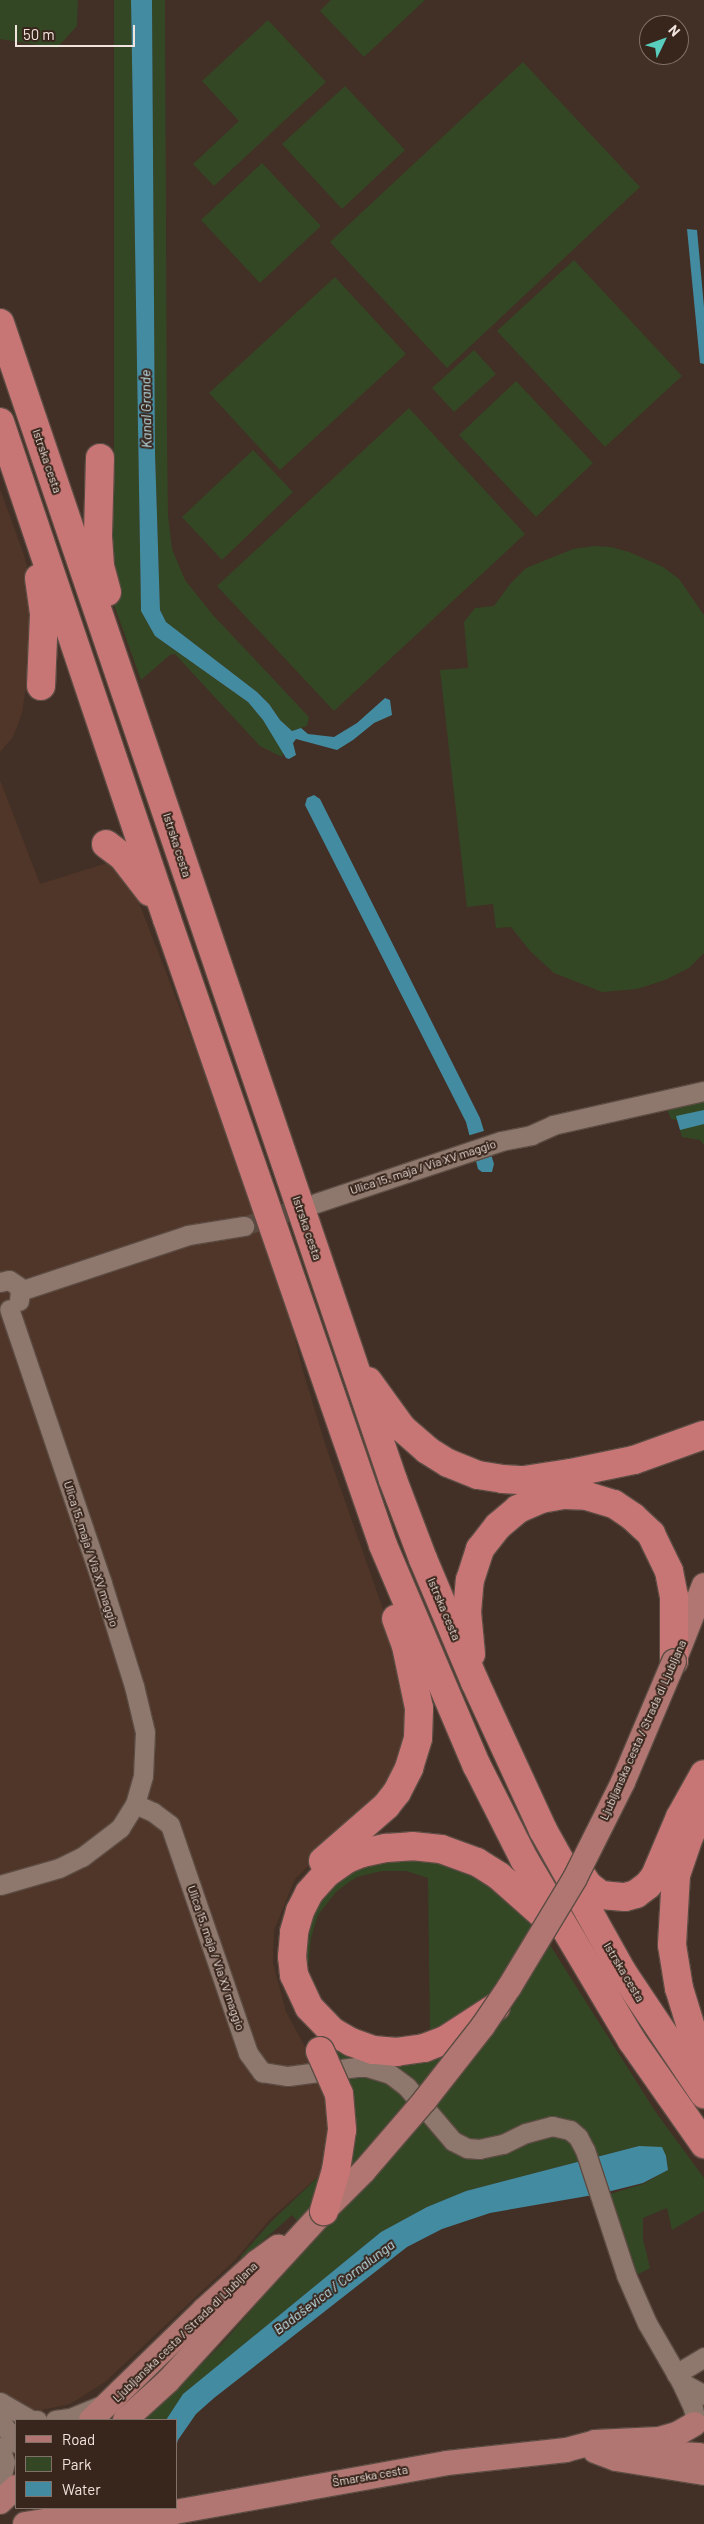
<!DOCTYPE html>
<html>
<head>
<meta charset="utf-8">
<style>
  body { margin:0 }
  #map { position:relative; width:704px; height:2524px; overflow:hidden; background:#422f25; font-family:Barlow,sans-serif }
  div>[style] { position:absolute }
  [style*='--x'] { left:calc(var(--x)*1px); top:calc(var(--y)*1px); width:calc(var(--w)*1px); rotate:calc(var(--a)*1deg) }
  .built>* { inset:0; background:#503628 }
  .green>* { inset:0; background:#344725 }
  .water>* { inset:0; background:#438ba0 }
  .pier>* { inset:0; background:#422f25 }
  .minor-tunnel>* { height:19px; margin-top:-9.5px; transform-origin:0; background:repeating-linear-gradient(90deg,#5c4a41 0 19px,transparent 0 28px) }
  .roads { filter:drop-shadow(1px 0 #5c4c43) drop-shadow(-1px 0 #5c4c43) drop-shadow(0 1px #5c4c43) drop-shadow(0 -1px #5c4c43) }
  .minor>* { height:19px; margin:-9.5px; padding:0 9.5px; transform-origin:9.5px; border-radius:9.5px; background:#8e776c }
  .major>* { height:24px; margin:-12px; padding:0 12px; transform-origin:12px; border-radius:12px; background:#b17671 }
  .highway>* { height:28px; margin:-14px; padding:0 14px; transform-origin:14px; border-radius:14px; background:#c87675 }
  .bridges { filter:drop-shadow(1px 0 #5c4c43) drop-shadow(-1px 0 #5c4c43) drop-shadow(0 1px #5c4c43) drop-shadow(0 -1px #5c4c43) }
  .major-bridge>* { height:24px; margin:-12px; padding:0 12px; transform-origin:12px; border-radius:12px; background:#b17671 }
  .highway-bridge>* { height:28px; margin:-14px; padding:0 14px; transform-origin:14px; border-radius:14px; background:#c87675 }
  span { translate:-50% -50%; white-space:nowrap; text-align:center; line-height:1.15; -webkit-text-stroke:4px #38251b; paint-order:stroke }
  .street-label { font-size:12px; color:#f1e4de }
  .water-label { font-size:14px; color:#c4ebf7; font-style:italic }
  .legend { position:absolute; left:15px; top:2419px; width:162px; height:90px; box-sizing:border-box; background:#38251b; border:1px solid #827169; margin:0; padding:6px 9px; list-style:none; font-size:15px; color:#f1e4de }
  .legend li { display:flex; align-items:center; gap:10px; height:25px }
  .legend b { width:25px; border:1px solid #827169 }
  .north { position:absolute; left:639px; top:15px; width:50px; height:50px; box-sizing:border-box; background:#38251b; border:1px solid #827169; border-radius:50%; rotate:48deg; font-size:14px; font-weight:700; line-height:20px; text-align:center; color:#f1e4de }
  .north::after { content:''; display:block; margin:auto; width:18px; height:22px; background:#59cebe; clip-path:polygon(50% 0,100% 100%,50% 72%,0 100%) }
  .scale { position:absolute; left:15px; top:25px; width:120px; height:22px; box-sizing:border-box; border:2px solid #f1e4de; border-top:0; padding-left:6px; font-size:15px; line-height:18px; white-space:nowrap; color:#f1e4de; -webkit-text-stroke:4px #38251b; paint-order:stroke }
</style>
</head>
<body>
<div id="map">
  <div class="built">
    <div style="clip-path:polygon(0 489px,24px 555px,36px 600px,35px 628px,22px 713px,13px 737px,0 752px)"></div>
    <div style="clip-path:polygon(0 780px,40px 884px,107px 863px,127px 872px,242px 1168px,288px 1308px,302px 1368px,326px 1447px,397px 1649px,411px 1733px,394px 1779px,295px 1879px,274px 1930px,273px 1963px,286px 2012px,304px 2045px,332px 2115px,332px 2140px,321px 2174px,270px 2219px,235px 2260px,105px 2382px,70px 2404px,37px 2411px,22px 2403px,10px 2401px,0 2391px)"></div>
  </div>
  <div class="green">
    <div style="clip-path:polygon(0 0,78px 0,77px 26px,57px 48px,0 39px)"></div>
    <div style="clip-path:polygon(114px 0,131px 0,141px 611px,155px 636px,248px 702px,263px 720px,284px 751px,282px 757px,260px 746px,175px 654px,170px 655px,141px 680px,114px 605px,107px 574px,105px 515px,114px 490px)"></div>
    <div style="clip-path:polygon(152px 0,165px 0,167px 441px,168px 515px,172px 549px,185px 580px,212px 614px,309px 717px,307px 726px,292px 731px,280px 720px,269px 704px,257px 692px,166px 622px,160px 610px,155px 452px)"></div>
    <div style="clip-path:polygon(331px 0,425px 0,364px 57px,320px 11px)"></div>
    <div style="clip-path:polygon(268px 20px,326px 82px,214px 186px,193px 164px,239px 121px,202px 81px)"></div>
    <div style="clip-path:polygon(523px 62px,640px 187px,447px 368px,330px 242px)"></div>
    <div style="clip-path:polygon(345px 86px,405px 150px,342px 209px,282px 144px)"></div>
    <div style="clip-path:polygon(262px 163px,321px 226px,260px 283px,201px 220px)"></div>
    <div style="clip-path:polygon(574px 260px,682px 376px,605px 447px,497px 331px)"></div>
    <div style="clip-path:polygon(335px 277px,406px 354px,280px 470px,209px 393px)"></div>
    <div style="clip-path:polygon(474px 350px,496px 374px,454px 412px,432px 388px)"></div>
    <div style="clip-path:polygon(516px 381px,593px 463px,536px 517px,459px 435px)"></div>
    <div style="clip-path:polygon(409px 408px,525px 534px,334px 711px,217px 586px)"></div>
    <div style="clip-path:polygon(253px 450px,293px 492px,222px 560px,182px 517px)"></div>
    <div style="clip-path:polygon(594px 546px,611px 547px,629px 552px,663px 567px,679px 579px,704px 615px,704px 953px,689px 968px,665px 980px,637px 989px,602px 992px,554px 973px,530px 951px,511px 927px,496px 928px,493px 904px,467px 907px,440px 670px,468px 668px,464px 622px,475px 608px,494px 606px,511px 583px,526px 568px,573px 549px)"></div>
    <div style="clip-path:polygon(704px 1099px,704px 1145px,700px 1140px,682px 1137px,677px 1120px,671px 1119px,666px 1107px)"></div>
    <div style="clip-path:polygon(evenodd,411px 1854px,485px 1876px,529px 1917px,550px 1945px,655px 2111px,704px 2178px,704px 2211px,672px 2230px,667px 2208px,643px 2218px,643px 2239px,650px 2268px,635px 2276px,610px 2194px,643px 2184px,668px 2170px,666px 2156px,639px 2146px,466px 2191px,427px 2207px,381px 2232px,183px 2394px,166px 2420px,144px 2420px,222px 2344px,267px 2292px,270px 2283px,305px 2230px,292px 2215px,240px 2261px,241px 2256px,272px 2221px,321px 2174px,329px 2156px,332px 2031px,300px 1964px,305px 1920px,347px 1867px,411px 1854px,382px 1871px,406px 1871px,428px 1878px,430px 2034px,400px 2043px,365px 2038px,326px 2009px,308px 1969px,311px 1938px,318px 1915px,336px 1892px,349px 1882px,357px 1877px,382px 1871px)"></div>
  </div>
  <div class="water">
    <div style="clip-path:polygon(131px 0,152px 0,155px 452px,160px 610px,166px 622px,257px 692px,269px 704px,280px 720px,292px 731px,301px 728px,308px 734px,334px 737px,357px 723px,385px 698px,390px 700px,392px 715px,374px 723px,353px 740px,337px 750px,296px 739px,293px 743px,296px 755px,289px 759px,286px 758px,263px 720px,248px 702px,155px 636px,141px 611px)"></div>
    <div style="clip-path:polygon(687px 229px,697px 230px,704px 307px,704px 364px,700px 363px)"></div>
    <div style="clip-path:polygon(314px 795px,320px 799px,480px 1118px,494px 1164px,492px 1172px,482px 1172px,478px 1169px,466px 1122px,305px 805px,307px 798px)"></div>
    <div style="clip-path:polygon(704px 1110px,704px 1124px,680px 1130px,676px 1116px)"></div>
    <div style="clip-path:polygon(639px 2146px,662px 2147px,666px 2156px,668px 2170px,643px 2183px,599px 2194px,490px 2213px,442px 2229px,407px 2247px,214px 2398px,196px 2414px,178px 2440px,176px 2447px,176px 2420px,166px 2420px,183px 2394px,381px 2232px,427px 2207px,466px 2191px)"></div>
  </div>
  <div class="pier">
    <div style="clip-path:polygon(487px 1130px,492px 1148px,472px 1155px,467px 1136px)"></div>
  </div>
  <div class="minor-tunnel">
    <div style="--x:244;--y:1226;--w:70;--a:-18.4"></div>
  </div>
  <div class="roads">
    <div class="minor">
      <div style="--x:316;--y:1203;--w:195;--a:-18.5"></div>
      <div style="--x:501;--y:1141;--w:31;--a:-11"></div>
      <div style="--x:531;--y:1135;--w:24;--a:-24"></div>
      <div style="--x:553;--y:1125;--w:155;--a:-12.7"></div>
      <div style="--x:0;--y:1282;--w:9;--a:-13"></div>
      <div style="--x:9;--y:1280;--w:11;--a:34"></div>
      <div style="--x:18;--y:1286;--w:5;--a:68"></div>
      <div style="--x:20;--y:1291;--w:10;--a:96"></div>
      <div style="--x:20;--y:1291;--w:177;--a:-18.4"></div>
      <div style="--x:188;--y:1235;--w:57;--a:-9.1"></div>
      <div style="--x:135;--y:1804;--w:20;--a:24"></div>
      <div style="--x:153;--y:1812;--w:21;--a:37"></div>
      <div style="--x:170;--y:1825;--w:241;--a:71.1"></div>
      <div style="--x:248;--y:2053;--w:24;--a:54"></div>
      <div style="--x:262;--y:2072;--w:26;--a:9"></div>
      <div style="--x:288;--y:2076;--w:69;--a:-7.5"></div>
      <div style="--x:356;--y:2067;--w:11;--a:0"></div>
      <div style="--x:367;--y:2067;--w:24;--a:17"></div>
      <div style="--x:390;--y:2074;--w:21;--a:37"></div>
      <div style="--x:407;--y:2087;--w:71;--a:49.6"></div>
      <div style="--x:453;--y:2141;--w:16;--a:27"></div>
      <div style="--x:467;--y:2148;--w:12;--a:5"></div>
      <div style="--x:479;--y:2149;--w:25;--a:-12"></div>
      <div style="--x:503;--y:2144;--w:25;--a:-26"></div>
      <div style="--x:526;--y:2133;--w:27;--a:-15"></div>
      <div style="--x:552;--y:2126;--w:18;--a:13"></div>
      <div style="--x:570;--y:2130;--w:11;--a:41"></div>
      <div style="--x:578;--y:2137;--w:15;--a:62"></div>
      <div style="--x:585;--y:2150;--w:132;--a:71.8"></div>
      <div style="--x:626;--y:2275;--w:52;--a:66.4"></div>
      <div style="--x:647;--y:2323;--w:68;--a:60"></div>
      <div style="--x:681;--y:2382;--w:29;--a:65"></div>
      <div style="--x:693;--y:2408;--w:13;--a:77"></div>
      <div style="--x:0;--y:1885;--w:61;--a:-16.1"></div>
      <div style="--x:59;--y:1868;--w:25;--a:-26"></div>
      <div style="--x:82;--y:1857;--w:48;--a:-37.3"></div>
      <div style="--x:120;--y:1828;--w:28;--a:-58"></div>
      <div style="--x:135;--y:1804;--w:29;--a:-74"></div>
      <div style="--x:143;--y:1776;--w:44;--a:-87.4"></div>
      <div style="--x:145;--y:1732;--w:47;--a:-103.4"></div>
      <div style="--x:134;--y:1686;--w:108;--a:-107.3"></div>
      <div style="--x:102;--y:1583;--w:289;--a:-108.7"></div>
      <div style="--x:676;--y:2374;--w:33;--a:-31"></div>
      <div style="--x:681;--y:2382;--w:26;--a:29"></div>
      <div style="--x:0;--y:2402;--w:36;--a:30"></div>
      <div style="--x:31;--y:2420;--w:6;--a:0"></div>
      <div style="--x:0;--y:2420;--w:28;--a:55"></div>
      <div style="--x:55;--y:2420;--w:15;--a:-8"></div>
      <div style="--x:70;--y:2418;--w:37;--a:-22"></div>
      <div style="--x:0;--y:2447;--w:16;--a:72"></div>
      <div style="--x:5;--y:2462;--w:22;--a:103"></div>
    </div>
    <div class="major">
      <div style="--x:676;--y:1656;--w:76;--a:-68.5"></div>
      <div style="--x:91;--y:2420;--w:158;--a:-44.2"></div>
      <div style="--x:204;--y:2310;--w:72;--a:-42.2"></div>
      <div style="--x:257;--y:2262;--w:26;--a:-36"></div>
      <div style="--x:125;--y:2420;--w:58;--a:-42.2"></div>
      <div style="--x:168;--y:2381;--w:231;--a:-47.5"></div>
      <div style="--x:595;--y:2451;--w:22;--a:21"></div>
      <div style="--x:616;--y:2459;--w:89;--a:9"></div>
      <div style="--x:640;--y:2452;--w:59;--a:2.9"></div>
      <div style="--x:0;--y:2502;--w:22;--a:-43"></div>
      <div style="--x:25;--y:2524;--w:30;--a:-9"></div>
      <div style="--x:55;--y:2519;--w:70;--a:-0.8"></div>
      <div style="--x:125;--y:2518;--w:50;--a:-6.8"></div>
      <div style="--x:175;--y:2512;--w:276;--a:-10.2"></div>
      <div style="--x:447;--y:2463;--w:120;--a:-6.2"></div>
      <div style="--x:566;--y:2450;--w:30;--a:-15"></div>
      <div style="--x:595;--y:2442;--w:64;--a:-2.7"></div>
      <div style="--x:659;--y:2439;--w:19;--a:-16"></div>
      <div style="--x:677;--y:2434;--w:20;--a:-30"></div>
    </div>
    <div class="highway">
      <div style="--x:0;--y:323;--w:1222;--a:71.24"></div>
      <div style="--x:393;--y:1480;--w:85;--a:69.2"></div>
      <div style="--x:423;--y:1559;--w:134;--a:67.1"></div>
      <div style="--x:475;--y:1682;--w:163;--a:65.3"></div>
      <div style="--x:543;--y:1830;--w:164;--a:60.8"></div>
      <div style="--x:623;--y:1973;--w:146;--a:56.2"></div>
      <div style="--x:0;--y:422;--w:524;--a:71.43"></div>
      <div style="--x:167;--y:919;--w:662;--a:70.96"></div>
      <div style="--x:383;--y:1545;--w:240;--a:67"></div>
      <div style="--x:477;--y:1766;--w:104;--a:63.2"></div>
      <div style="--x:524;--y:1859;--w:212;--a:59.3"></div>
      <div style="--x:632;--y:2041;--w:126;--a:55"></div>
      <div style="--x:100;--y:458;--w:79;--a:91.5"></div>
      <div style="--x:98;--y:537;--w:29;--a:86"></div>
      <div style="--x:100;--y:566;--w:27;--a:75"></div>
      <div style="--x:39;--y:578;--w:37;--a:82"></div>
      <div style="--x:44;--y:615;--w:71;--a:92.4"></div>
      <div style="--x:106;--y:844;--w:21;--a:37"></div>
      <div style="--x:123;--y:857;--w:44;--a:52.4"></div>
      <div style="--x:368;--y:1381;--w:58;--a:54.1"></div>
      <div style="--x:402;--y:1428;--w:33;--a:41"></div>
      <div style="--x:427;--y:1450;--w:25;--a:32"></div>
      <div style="--x:448;--y:1463;--w:32;--a:22"></div>
      <div style="--x:478;--y:1475;--w:24;--a:9"></div>
      <div style="--x:502;--y:1479;--w:22;--a:3"></div>
      <div style="--x:524;--y:1480;--w:48;--a:-8.5"></div>
      <div style="--x:571;--y:1473;--w:64;--a:-11.7"></div>
      <div style="--x:634;--y:1460;--w:74;--a:-19.7"></div>
      <div style="--x:471;--y:1654;--w:42;--a:-95.4"></div>
      <div style="--x:467;--y:1612;--w:32;--a:-85"></div>
      <div style="--x:470;--y:1580;--w:33;--a:-72"></div>
      <div style="--x:480;--y:1549;--w:29;--a:-52"></div>
      <div style="--x:498;--y:1526;--w:26;--a:-40"></div>
      <div style="--x:518;--y:1509;--w:25;--a:-23"></div>
      <div style="--x:541;--y:1499;--w:23;--a:-10"></div>
      <div style="--x:564;--y:1495;--w:23;--a:2"></div>
      <div style="--x:587;--y:1496;--w:28;--a:17"></div>
      <div style="--x:614;--y:1504;--w:23;--a:34"></div>
      <div style="--x:633;--y:1517;--w:25;--a:43"></div>
      <div style="--x:651;--y:1534;--w:41;--a:64.1"></div>
      <div style="--x:669;--y:1571;--w:25;--a:79"></div>
      <div style="--x:674;--y:1596;--w:65;--a:90"></div>
      <div style="--x:704;--y:1806;--w:34;--a:116"></div>
      <div style="--x:689;--y:1837;--w:40;--a:108.9"></div>
      <div style="--x:676;--y:1875;--w:70;--a:93.3"></div>
      <div style="--x:672;--y:1945;--w:44;--a:80.8"></div>
      <div style="--x:679;--y:1988;--w:86;--a:73"></div>
      <div style="--x:323;--y:1861;--w:84;--a:-41.1"></div>
      <div style="--x:386;--y:1806;--w:18;--a:-52"></div>
      <div style="--x:397;--y:1792;--w:27;--a:-63"></div>
      <div style="--x:409;--y:1768;--w:31;--a:-73"></div>
      <div style="--x:418;--y:1738;--w:30;--a:-88"></div>
      <div style="--x:419;--y:1708;--w:63;--a:-101.8"></div>
      <div style="--x:406;--y:1646;--w:29;--a:-110"></div>
      <div style="--x:576;--y:1867;--w:22;--a:56"></div>
      <div style="--x:588;--y:1885;--w:16;--a:38"></div>
      <div style="--x:601;--y:1895;--w:24;--a:5"></div>
      <div style="--x:625;--y:1897;--w:11;--a:-15"></div>
      <div style="--x:636;--y:1894;--w:15;--a:-37"></div>
      <div style="--x:648;--y:1885;--w:11;--a:-52"></div>
      <div style="--x:655;--y:1876;--w:64;--a:-67"></div>
      <div style="--x:680;--y:1817;--w:49;--a:-60.8"></div>
      <div style="--x:496;--y:2007;--w:61;--a:147.1"></div>
      <div style="--x:445;--y:2040;--w:22;--a:159"></div>
      <div style="--x:424;--y:2048;--w:27;--a:172"></div>
      <div style="--x:397;--y:2052;--w:24;--a:-175"></div>
      <div style="--x:373;--y:2050;--w:23;--a:-160"></div>
      <div style="--x:351;--y:2042;--w:22;--a:-150"></div>
      <div style="--x:332;--y:2031;--w:33;--a:-134"></div>
      <div style="--x:309;--y:2007;--w:35;--a:-115"></div>
      <div style="--x:294;--y:1975;--w:18;--a:-96"></div>
      <div style="--x:292;--y:1957;--w:25;--a:-85"></div>
      <div style="--x:294;--y:1932;--w:22;--a:-74"></div>
      <div style="--x:300;--y:1911;--w:20;--a:-63"></div>
      <div style="--x:309;--y:1893;--w:27;--a:-48"></div>
      <div style="--x:327;--y:1873;--w:24;--a:-35"></div>
      <div style="--x:347;--y:1859;--w:16;--a:-22"></div>
      <div style="--x:362;--y:1853;--w:25;--a:-12"></div>
      <div style="--x:386;--y:1848;--w:26;--a:-4"></div>
      <div style="--x:412;--y:1846;--w:29;--a:6"></div>
      <div style="--x:441;--y:1849;--w:38;--a:20"></div>
      <div style="--x:477;--y:1862;--w:26;--a:32"></div>
      <div style="--x:499;--y:1876;--w:72;--a:41.6"></div>
    </div>
  </div>
  <div class="bridges">
    <div class="major-bridge">
      <div style="--x:324;--y:2211;--w:57;--a:-45"></div>
      <div style="--x:364;--y:2171;--w:94;--a:-49.3"></div>
      <div style="--x:425;--y:2100;--w:94;--a:-51.9"></div>
      <div style="--x:483;--y:2026;--w:48;--a:-56"></div>
      <div style="--x:510;--y:1986;--w:124;--a:-58.9"></div>
      <div style="--x:574;--y:1880;--w:110;--a:-63.4"></div>
      <div style="--x:623;--y:1782;--w:131;--a:-67.1"></div>
    </div>
    <div class="highway-bridge">
      <div style="--x:320;--y:2051;--w:47;--a:66.2"></div>
      <div style="--x:339;--y:2094;--w:36;--a:85"></div>
      <div style="--x:342;--y:2130;--w:40;--a:98.5"></div>
      <div style="--x:336;--y:2170;--w:43;--a:106.3"></div>
    </div>
  </div>
  <div class="street-label">
    <span style="left:47px;top:461px;rotate:71deg">Istrska cesta</span>
    <span style="left:177px;top:845px;rotate:72deg">Istrska cesta</span>
    <span style="left:423px;top:1167px;rotate:-18deg">Ulica 15. maja / Via XV maggio</span>
    <span style="left:307px;top:1228px;rotate:71deg">Istrska cesta</span>
    <span style="left:91px;top:1554px;rotate:72deg">Ulica 15. maja / Via XV maggio</span>
    <span style="left:444px;top:1609px;rotate:67deg">Istrska cesta</span>
    <span style="left:643px;top:1730px;rotate:-66deg">Ljubljanska cesta / Strada di Ljubljana</span>
    <span style="left:216px;top:1958px;rotate:71deg">Ulica 15. maja / Via XV maggio</span>
    <span style="left:624px;top:1972px;rotate:59deg">Istrska cesta</span>
    <span style="left:185px;top:2332px;rotate:-44deg">Ljubljanska cesta / Strada di Ljubljana</span>
    <span style="left:370px;top:2476px;rotate:-10deg">Šmarska cesta</span>
  </div>
  <div class="water-label">
    <span style="left:146px;top:409px;rotate:-91deg">Kanal Grande</span>
    <span style="left:334px;top:2287px;rotate:-37deg">Badaševica / Cornalunga</span>
  </div>
  <ul class="legend">
  <li><b style="height:6px;background:#b17671"></b>Road</li>
  <li><b style="height:14px;background:#344725"></b>Park</li>
  <li><b style="height:14px;background:#438ba0"></b>Water</li>
  </ul>
  <div class="north">N</div>
  <div class="scale">50 m</div>
</div>
</body>
</html>
